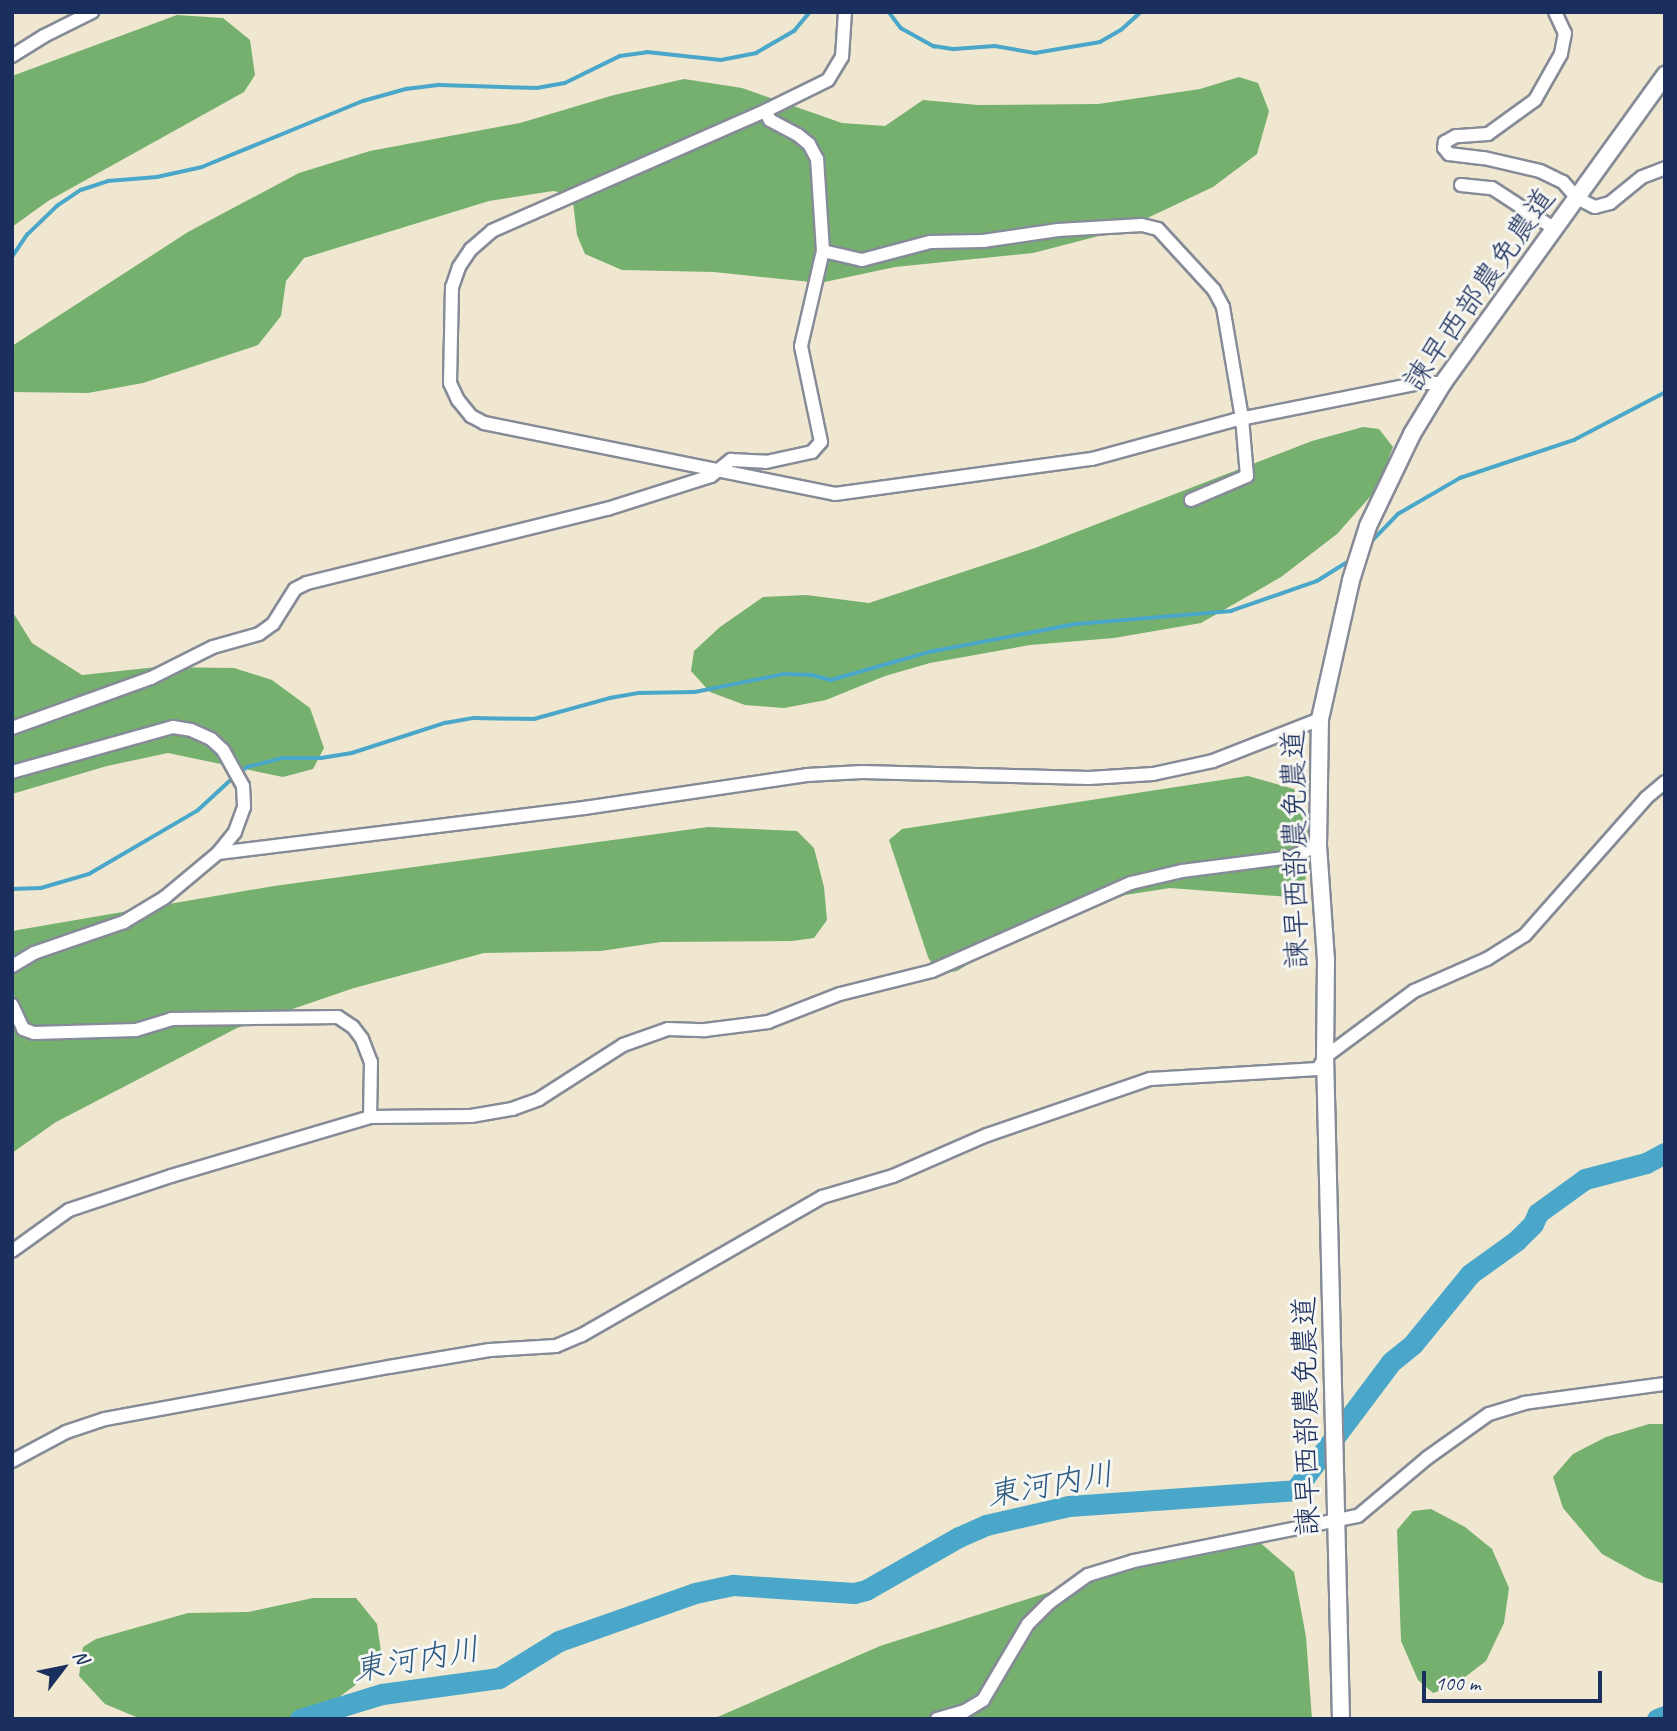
<!DOCTYPE html>
<html>
<head>
<meta charset="utf-8">
<style>
  body { margin:0 }
  #map { position:relative; width:1677px; height:1731px; overflow:hidden; background:#efe7d0; font-family:Caveat,"Klee One",sans-serif }
  div>[style] { position:absolute }
  [style*='--x'] { left:calc(var(--x)*1px); top:calc(var(--y)*1px); width:calc(var(--w)*1px); rotate:calc(var(--a)*1deg) }
  .forest>* { inset:0; background:#75b06f }
  .stream>* { height:3.5px; margin:-1.75px; padding:0 1.75px; transform-origin:1.75px; border-radius:1.75px; background:#4aa7c9 }
  .river>* { height:21px; margin:-10.5px; padding:0 10.5px; transform-origin:10.5px; border-radius:10.5px; background:#4aa7c9 }
  .roads { filter:drop-shadow(2px 0 #858b97) drop-shadow(-2px 0 #858b97) drop-shadow(0 2px #858b97) drop-shadow(0 -2px #858b97) }
  .street>* { height:12px; margin:-6px; padding:0 6px; transform-origin:6px; border-radius:6px; background:#fff }
  .secondary>* { height:16px; margin:-8px; padding:0 8px; transform-origin:8px; border-radius:8px; background:#fff }
  span { translate:-50% -50%; white-space:nowrap; text-align:center; line-height:1.15; -webkit-text-stroke:6px #f6f6f2; paint-order:stroke }
  .street-label { font-size:30px; color:#1b2f5e }
  .water-label { font-size:32px; color:#2b5983; font-style:italic }
  .frame { position:absolute; inset:0; border:14px solid #1b2f5e; pointer-events:none }
  .north { position:absolute; left:28px; top:1633px; width:70px; height:70px; -webkit-text-stroke:5px #f6f6f2; paint-order:stroke; rotate:58deg; font-size:19px; font-weight:700; line-height:28px; text-align:center; color:#1b2f5e }
  .north::after { content:''; display:block; margin:auto; width:24px; height:32px; background:#1b2f5e; clip-path:polygon(50% 0,100% 100%,50% 72%,0 100%) }
  .scale { position:absolute; left:1422px; top:1671px; width:180px; height:32px; box-sizing:border-box; border:4px solid #1b2f5e; border-top:0; padding-left:9px; font-size:21px; line-height:24px; white-space:nowrap; color:#1b2f5e; -webkit-text-stroke:5px #f6f6f2; paint-order:stroke }
</style>
</head>
<body>
<div id="map">
  <div class="forest">
    <div style="clip-path:polygon(177px 15px,223px 18px,250px 40px,255px 75px,244px 92px,48px 201px,12px 227px,12px 76px)"></div>
    <div style="clip-path:polygon(1239px 77px,1258px 83px,1269px 111px,1257px 154px,1213px 187px,1122px 230px,1033px 253px,895px 267px,820px 283px,714px 272px,622px 270px,585px 254px,577px 235px,572px 194px,553px 191px,489px 201px,304px 258px,286px 281px,281px 316px,258px 345px,143px 383px,88px 393px,12px 392px,12px 346px,188px 232px,299px 173px,370px 151px,520px 123px,614px 95px,684px 79px,742px 88px,842px 123px,885px 126px,923px 100px,978px 105px,1098px 104px,1200px 89px)"></div>
    <div style="clip-path:polygon(1363px 427px,1379px 429px,1393px 447px,1377px 489px,1337px 534px,1281px 577px,1201px 623px,1114px 638px,1030px 645px,930px 663px,885px 676px,826px 700px,784px 708px,745px 705px,710px 692px,691px 671px,694px 651px,720px 627px,763px 597px,806px 595px,869px 603px,1035px 548px,1312px 441px)"></div>
    <div style="clip-path:polygon(12px 611px,32px 643px,82px 675px,157px 667px,234px 668px,272px 680px,310px 708px,324px 748px,313px 769px,283px 777px,168px 753px,107px 766px,12px 794px)"></div>
    <div style="clip-path:polygon(1248px 776px,1294px 789px,1309px 818px,1305px 888px,1290px 897px,1170px 888px,1106px 898px,987px 953px,957px 971px,938px 974px,928px 957px,889px 840px,902px 829px)"></div>
    <div style="clip-path:polygon(708px 827px,797px 831px,814px 848px,824px 887px,827px 920px,814px 938px,792px 941px,661px 942px,601px 951px,484px 953px,354px 988px,237px 1028px,56px 1122px,12px 1153px,12px 931px,274px 886px)"></div>
    <div style="clip-path:polygon(1649px 1424px,1665px 1424px,1665px 1584px,1646px 1578px,1602px 1554px,1563px 1508px,1553px 1477px,1573px 1454px,1606px 1437px)"></div>
    <div style="clip-path:polygon(1431px 1509px,1465px 1527px,1492px 1549px,1509px 1588px,1504px 1623px,1486px 1661px,1452px 1687px,1433px 1693px,1418px 1680px,1401px 1641px,1397px 1530px,1413px 1511px)"></div>
    <div style="clip-path:polygon(1257px 1540px,1294px 1572px,1306px 1637px,1312px 1719px,713px 1719px,880px 1646px,1172px 1553px)"></div>
    <div style="clip-path:polygon(313px 1598px,356px 1598px,377px 1624px,381px 1652px,357px 1684px,324px 1708px,293px 1719px,141px 1719px,105px 1704px,79px 1676px,83px 1647px,96px 1639px,188px 1613px,248px 1612px)"></div>
  </div>
  <div class="stream">
    <div style="--x:889;--y:12;--w:20;--a:53"></div>
    <div style="--x:901;--y:28;--w:38;--a:29"></div>
    <div style="--x:934;--y:46;--w:20;--a:9"></div>
    <div style="--x:954;--y:49;--w:41;--a:-4.2"></div>
    <div style="--x:995;--y:46;--w:41;--a:9.9"></div>
    <div style="--x:1035;--y:53;--w:66;--a:-9.6"></div>
    <div style="--x:1100;--y:42;--w:24;--a:-30"></div>
    <div style="--x:1121;--y:30;--w:27;--a:-42"></div>
    <div style="--x:12;--y:257;--w:27;--a:-56"></div>
    <div style="--x:27;--y:235;--w:42;--a:-44"></div>
    <div style="--x:57;--y:206;--w:29;--a:-34"></div>
    <div style="--x:81;--y:190;--w:28;--a:-18"></div>
    <div style="--x:108;--y:181;--w:49;--a:-4.7"></div>
    <div style="--x:157;--y:177;--w:46;--a:-12.5"></div>
    <div style="--x:202;--y:167;--w:174;--a:-22.3"></div>
    <div style="--x:363;--y:101;--w:45;--a:-15.6"></div>
    <div style="--x:406;--y:89;--w:34;--a:-7"></div>
    <div style="--x:440;--y:85;--w:97;--a:1.8"></div>
    <div style="--x:537;--y:88;--w:28;--a:-10"></div>
    <div style="--x:565;--y:83;--w:61;--a:-26.1"></div>
    <div style="--x:620;--y:56;--w:27;--a:-8"></div>
    <div style="--x:647;--y:52;--w:74;--a:6.2"></div>
    <div style="--x:721;--y:60;--w:36;--a:-11"></div>
    <div style="--x:756;--y:53;--w:44;--a:-30.1"></div>
    <div style="--x:794;--y:31;--w:25;--a:-50"></div>
    <div style="--x:1370;--y:543;--w:40;--a:-46"></div>
    <div style="--x:1398;--y:514;--w:72;--a:-30.1"></div>
    <div style="--x:1460;--y:478;--w:120;--a:-18.4"></div>
    <div style="--x:1574;--y:440;--w:102;--a:-27.6"></div>
    <div style="--x:241;--y:772;--w:8;--a:-40"></div>
    <div style="--x:247;--y:767;--w:37;--a:-14"></div>
    <div style="--x:283;--y:758;--w:38;--a:0"></div>
    <div style="--x:321;--y:758;--w:31;--a:-9"></div>
    <div style="--x:352;--y:753;--w:98;--a:-17.9"></div>
    <div style="--x:445;--y:723;--w:29;--a:-10"></div>
    <div style="--x:474;--y:718;--w:60;--a:1"></div>
    <div style="--x:534;--y:719;--w:79;--a:-15.4"></div>
    <div style="--x:610;--y:698;--w:29;--a:-10"></div>
    <div style="--x:639;--y:693;--w:56;--a:-1"></div>
    <div style="--x:695;--y:692;--w:91;--a:-11.4"></div>
    <div style="--x:784;--y:674;--w:28;--a:2"></div>
    <div style="--x:812;--y:675;--w:20;--a:15"></div>
    <div style="--x:831;--y:680;--w:102;--a:-15.9"></div>
    <div style="--x:929;--y:652;--w:150;--a:-10.8"></div>
    <div style="--x:1076;--y:624;--w:156;--a:-4.8"></div>
    <div style="--x:1231;--y:611;--w:91;--a:-19.2"></div>
    <div style="--x:1317;--y:581;--w:40;--a:-32"></div>
    <div style="--x:12;--y:889;--w:29;--a:-2"></div>
    <div style="--x:41;--y:888;--w:50;--a:-16.3"></div>
    <div style="--x:89;--y:874;--w:125;--a:-30.3"></div>
    <div style="--x:197;--y:811;--w:50;--a:-42.6"></div>
  </div>
  <div class="river">
    <div style="--x:300;--y:1719;--w:86;--a:-17"></div>
    <div style="--x:382;--y:1694;--w:118;--a:-7.8"></div>
    <div style="--x:499;--y:1678;--w:70;--a:-31.7"></div>
    <div style="--x:559;--y:1641;--w:144;--a:-19.4"></div>
    <div style="--x:695;--y:1593;--w:39;--a:-12"></div>
    <div style="--x:733;--y:1585;--w:121;--a:3.8"></div>
    <div style="--x:854;--y:1593;--w:12;--a:-14"></div>
    <div style="--x:866;--y:1590;--w:107;--a:-29.7"></div>
    <div style="--x:959;--y:1537;--w:30;--a:-24"></div>
    <div style="--x:986;--y:1525;--w:85;--a:-12.9"></div>
    <div style="--x:1069;--y:1506;--w:227;--a:-4"></div>
    <div style="--x:1295;--y:1490;--w:160;--a:-53.1"></div>
    <div style="--x:1391;--y:1362;--w:28;--a:-39"></div>
    <div style="--x:1413;--y:1344;--w:90;--a:-50.8"></div>
    <div style="--x:1470;--y:1274;--w:57;--a:-35.7"></div>
    <div style="--x:1516;--y:1241;--w:24;--a:-45"></div>
    <div style="--x:1533;--y:1224;--w:12;--a:-66"></div>
    <div style="--x:1538;--y:1213;--w:58;--a:-35.9"></div>
    <div style="--x:1585;--y:1179;--w:63;--a:-14.7"></div>
    <div style="--x:1646;--y:1163;--w:21;--a:-28"></div>
    <div style="--x:1657;--y:1719;--w:9;--a:-21"></div>
  </div>
  <div class="roads">
    <div class="street">
      <div style="--x:1555;--y:12;--w:23;--a:65"></div>
      <div style="--x:1565;--y:33;--w:21;--a:101"></div>
      <div style="--x:1561;--y:54;--w:53;--a:119.5"></div>
      <div style="--x:1535;--y:100;--w:58;--a:144.1"></div>
      <div style="--x:1488;--y:134;--w:32;--a:176"></div>
      <div style="--x:1456;--y:136;--w:13;--a:151"></div>
      <div style="--x:1445;--y:142;--w:6;--a:99"></div>
      <div style="--x:1444;--y:148;--w:8;--a:50"></div>
      <div style="--x:1449;--y:154;--w:35;--a:7"></div>
      <div style="--x:1484;--y:158;--w:57;--a:13.1"></div>
      <div style="--x:1540;--y:171;--w:25;--a:26"></div>
      <div style="--x:1563;--y:182;--w:21;--a:49"></div>
      <div style="--x:1577;--y:198;--w:20;--a:27"></div>
      <div style="--x:1595;--y:207;--w:16;--a:-15"></div>
      <div style="--x:1610;--y:203;--w:41;--a:-39.1"></div>
      <div style="--x:1642;--y:177;--w:25;--a:-21"></div>
      <div style="--x:12;--y:56;--w:38;--a:-32"></div>
      <div style="--x:44;--y:36;--w:54;--a:-26.6"></div>
      <div style="--x:765;--y:111;--w:298;--a:156.3"></div>
      <div style="--x:492;--y:231;--w:28;--a:139"></div>
      <div style="--x:471;--y:249;--w:22;--a:124"></div>
      <div style="--x:459;--y:267;--w:21;--a:109"></div>
      <div style="--x:452;--y:287;--w:96;--a:91.2"></div>
      <div style="--x:450;--y:383;--w:19;--a:65"></div>
      <div style="--x:458;--y:400;--w:21;--a:51"></div>
      <div style="--x:471;--y:416;--w:15;--a:28"></div>
      <div style="--x:484;--y:423;--w:358;--a:11.4"></div>
      <div style="--x:835;--y:494;--w:259;--a:-7.8"></div>
      <div style="--x:1092;--y:459;--w:148;--a:-15.3"></div>
      <div style="--x:1235;--y:420;--w:189;--a:-11.3"></div>
      <div style="--x:1420;--y:383;--w:23;--a:0"></div>
      <div style="--x:1461;--y:185;--w:31;--a:6"></div>
      <div style="--x:1492;--y:188;--w:75;--a:33.1"></div>
      <div style="--x:823;--y:251;--w:40;--a:13"></div>
      <div style="--x:862;--y:260;--w:70;--a:-14.8"></div>
      <div style="--x:930;--y:242;--w:53;--a:-1.1"></div>
      <div style="--x:983;--y:241;--w:76;--a:-8.3"></div>
      <div style="--x:1058;--y:230;--w:84;--a:-3.4"></div>
      <div style="--x:1142;--y:225;--w:16;--a:14"></div>
      <div style="--x:1158;--y:229;--w:83;--a:47.4"></div>
      <div style="--x:1214;--y:290;--w:19;--a:62"></div>
      <div style="--x:1223;--y:307;--w:113;--a:80.3"></div>
      <div style="--x:1242;--y:418;--w:58;--a:85.1"></div>
      <div style="--x:1247;--y:476;--w:61;--a:156.8"></div>
      <div style="--x:12;--y:728;--w:148;--a:-19.8"></div>
      <div style="--x:151;--y:678;--w:69;--a:-26.6"></div>
      <div style="--x:213;--y:647;--w:48;--a:-15.8"></div>
      <div style="--x:259;--y:634;--w:17;--a:-36"></div>
      <div style="--x:273;--y:624;--w:41;--a:-57.8"></div>
      <div style="--x:295;--y:589;--w:13;--a:-27"></div>
      <div style="--x:307;--y:583;--w:309;--a:-13.9"></div>
      <div style="--x:607;--y:509;--w:109;--a:-17.6"></div>
      <div style="--x:711;--y:476;--w:26;--a:-39"></div>
      <div style="--x:731;--y:460;--w:35;--a:3"></div>
      <div style="--x:766;--y:462;--w:47;--a:-12.3"></div>
      <div style="--x:812;--y:452;--w:13;--a:-48"></div>
      <div style="--x:821;--y:442;--w:98;--a:-101.8"></div>
      <div style="--x:801;--y:346;--w:98;--a:-77"></div>
      <div style="--x:823;--y:251;--w:92;--a:-93.7"></div>
      <div style="--x:817;--y:159;--w:17;--a:-118"></div>
      <div style="--x:809;--y:144;--w:14;--a:-141"></div>
      <div style="--x:798;--y:135;--w:32;--a:-152"></div>
      <div style="--x:770;--y:120;--w:10;--a:-119"></div>
      <div style="--x:765;--y:111;--w:70;--a:-26.2"></div>
      <div style="--x:828;--y:80;--w:27;--a:-59"></div>
      <div style="--x:842;--y:57;--w:45;--a:-86.2"></div>
      <div style="--x:12;--y:772;--w:167;--a:-15.6"></div>
      <div style="--x:173;--y:727;--w:18;--a:9"></div>
      <div style="--x:191;--y:730;--w:22;--a:24"></div>
      <div style="--x:211;--y:739;--w:16;--a:43"></div>
      <div style="--x:223;--y:750;--w:41;--a:60.9"></div>
      <div style="--x:243;--y:786;--w:21;--a:87"></div>
      <div style="--x:244;--y:807;--w:27;--a:110"></div>
      <div style="--x:235;--y:832;--w:27;--a:129"></div>
      <div style="--x:218;--y:853;--w:70;--a:140.2"></div>
      <div style="--x:164;--y:898;--w:47;--a:149"></div>
      <div style="--x:124;--y:922;--w:95;--a:161"></div>
      <div style="--x:34;--y:953;--w:26;--a:149"></div>
      <div style="--x:218;--y:853;--w:369;--a:-7"></div>
      <div style="--x:584;--y:808;--w:225;--a:-8.4"></div>
      <div style="--x:807;--y:775;--w:55;--a:-3.1"></div>
      <div style="--x:862;--y:772;--w:227;--a:1.5"></div>
      <div style="--x:1089;--y:778;--w:64;--a:-3.6"></div>
      <div style="--x:1153;--y:774;--w:61;--a:-12.2"></div>
      <div style="--x:1213;--y:761;--w:115;--a:-21.4"></div>
      <div style="--x:12;--y:1005;--w:26;--a:65"></div>
      <div style="--x:23;--y:1029;--w:12;--a:20"></div>
      <div style="--x:34;--y:1033;--w:102;--a:-1.7"></div>
      <div style="--x:136;--y:1030;--w:37;--a:-17"></div>
      <div style="--x:171;--y:1019;--w:167;--a:-0.7"></div>
      <div style="--x:338;--y:1017;--w:18;--a:34"></div>
      <div style="--x:353;--y:1027;--w:15;--a:53"></div>
      <div style="--x:362;--y:1039;--w:25;--a:69"></div>
      <div style="--x:371;--y:1062;--w:55;--a:91"></div>
      <div style="--x:12;--y:1251;--w:70;--a:-35.7"></div>
      <div style="--x:69;--y:1210;--w:108;--a:-18.4"></div>
      <div style="--x:171;--y:1176;--w:208;--a:-16.5"></div>
      <div style="--x:370;--y:1117;--w:101;--a:-0.6"></div>
      <div style="--x:471;--y:1116;--w:42;--a:-9.7"></div>
      <div style="--x:512;--y:1109;--w:29;--a:-20"></div>
      <div style="--x:539;--y:1099;--w:100;--a:-32.7"></div>
      <div style="--x:623;--y:1045;--w:48;--a:-19.6"></div>
      <div style="--x:668;--y:1029;--w:37;--a:2"></div>
      <div style="--x:705;--y:1030;--w:64;--a:-7.2"></div>
      <div style="--x:768;--y:1022;--w:77;--a:-21.3"></div>
      <div style="--x:840;--y:994;--w:95;--a:-14"></div>
      <div style="--x:932;--y:971;--w:218;--a:-23.9"></div>
      <div style="--x:1131;--y:883;--w:52;--a:-13.2"></div>
      <div style="--x:1182;--y:871;--w:111;--a:-7.3"></div>
      <div style="--x:1292;--y:857;--w:29;--a:-25"></div>
      <div style="--x:12;--y:1461;--w:61;--a:-28.2"></div>
      <div style="--x:66;--y:1432;--w:41;--a:-18.4"></div>
      <div style="--x:105;--y:1419;--w:289;--a:-10.4"></div>
      <div style="--x:389;--y:1367;--w:102;--a:-9.6"></div>
      <div style="--x:490;--y:1350;--w:66;--a:-3.5"></div>
      <div style="--x:556;--y:1346;--w:28;--a:-23"></div>
      <div style="--x:582;--y:1335;--w:277;--a:-29.9"></div>
      <div style="--x:822;--y:1197;--w:74;--a:-16.5"></div>
      <div style="--x:893;--y:1176;--w:103;--a:-23.6"></div>
      <div style="--x:987;--y:1135;--w:172;--a:-19"></div>
      <div style="--x:1150;--y:1079;--w:168;--a:-3.4"></div>
      <div style="--x:1318;--y:1069;--w:14;--a:-60"></div>
      <div style="--x:1325;--y:1057;--w:111;--a:-36.6"></div>
      <div style="--x:1414;--y:991;--w:80;--a:-23.7"></div>
      <div style="--x:1487;--y:959;--w:45;--a:-32.3"></div>
      <div style="--x:1525;--y:935;--w:183;--a:-48.5"></div>
      <div style="--x:1646;--y:798;--w:25;--a:-40"></div>
      <div style="--x:937;--y:1719;--w:29;--a:-16"></div>
      <div style="--x:965;--y:1711;--w:21;--a:-31"></div>
      <div style="--x:983;--y:1700;--w:88;--a:-59.4"></div>
      <div style="--x:1028;--y:1624;--w:30;--a:-45"></div>
      <div style="--x:1049;--y:1603;--w:48;--a:-35.7"></div>
      <div style="--x:1088;--y:1575;--w:48;--a:-16.9"></div>
      <div style="--x:1134;--y:1561;--w:228;--a:-11.4"></div>
      <div style="--x:1358;--y:1516;--w:90;--a:-40"></div>
      <div style="--x:1427;--y:1458;--w:76;--a:-35.4"></div>
      <div style="--x:1489;--y:1414;--w:37;--a:-17"></div>
      <div style="--x:1524;--y:1403;--w:142;--a:-7.7"></div>
    </div>
    <div class="secondary">
      <div style="--x:1341;--y:1719;--w:662;--a:-91.38"></div>
      <div style="--x:1325;--y:1057;--w:97;--a:-89.4"></div>
      <div style="--x:1326;--y:960;--w:115;--a:-94"></div>
      <div style="--x:1318;--y:845;--w:126;--a:-89.1"></div>
      <div style="--x:1320;--y:719;--w:142;--a:-77.4"></div>
      <div style="--x:1351;--y:580;--w:57;--a:-72.5"></div>
      <div style="--x:1368;--y:526;--w:102;--a:-64.4"></div>
      <div style="--x:1412;--y:434;--w:60;--a:-58.7"></div>
      <div style="--x:1443;--y:383;--w:380;--a:-54.2"></div>
    </div>
  </div>
  <div class="street-label">
    <span style="left:1479px;top:289px;rotate:-55deg">諫早西部農免農道</span>
    <span style="left:1295px;top:849px;rotate:-91deg">諫早西部農免農道</span>
    <span style="left:1306px;top:1416px;rotate:-91deg">諫早西部農免農道</span>
  </div>
  <div class="water-label">
    <span style="left:1050px;top:1485px;rotate:-10deg">東河内川</span>
    <span style="left:416px;top:1660px;rotate:-10deg">東河内川</span>
  </div>
  <div class="frame"></div>
  <div class="north">N</div>
  <div class="scale">100 m</div>
</div>
</body>
</html>
